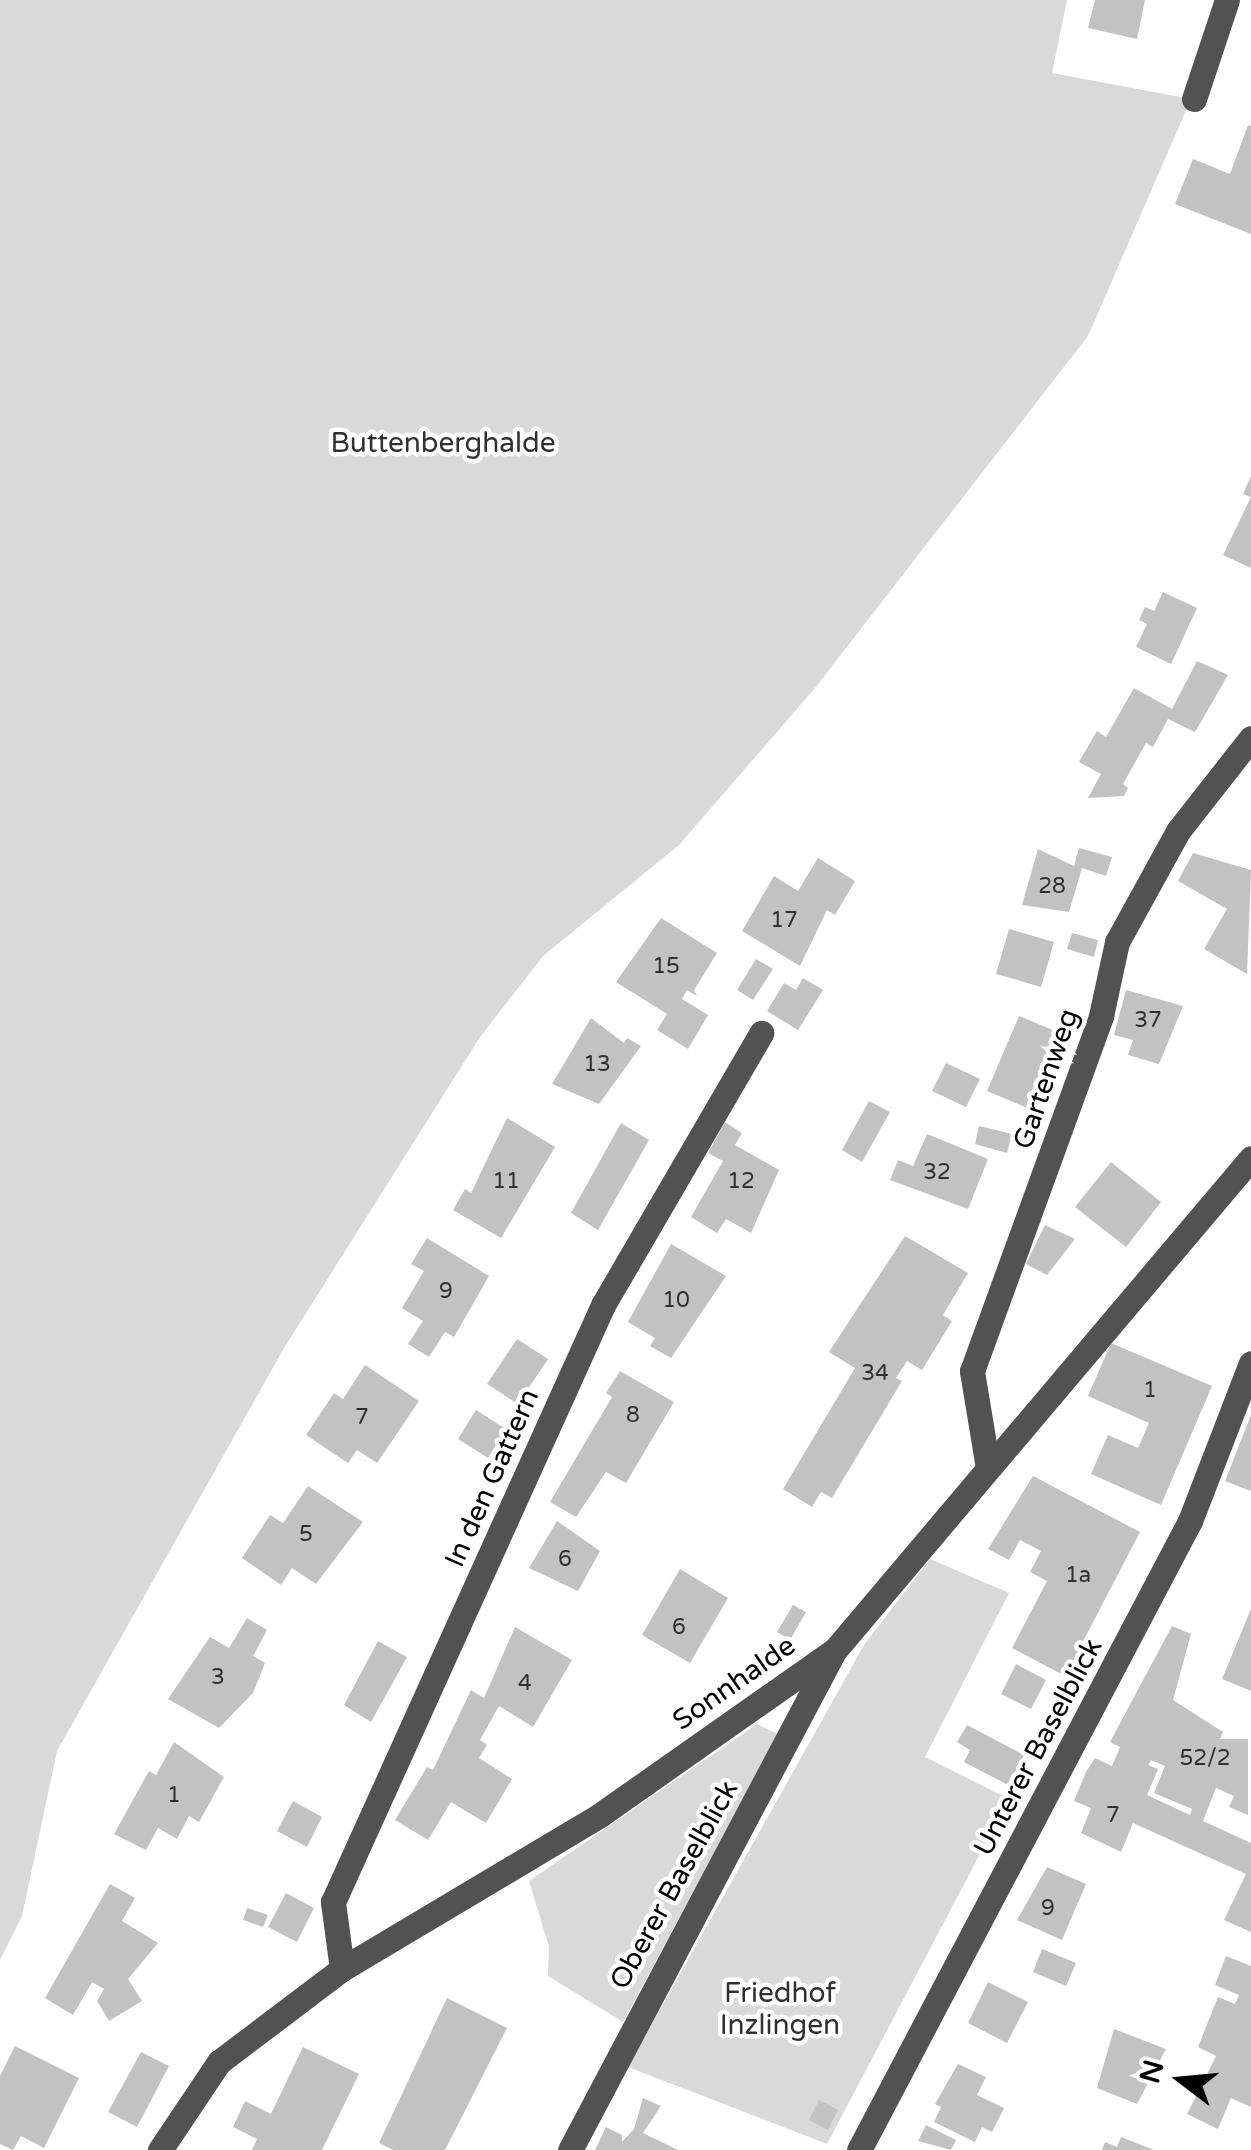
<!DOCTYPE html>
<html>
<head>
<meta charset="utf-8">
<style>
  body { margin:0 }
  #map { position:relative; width:1251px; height:2150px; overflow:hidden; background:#fff; font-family:"Varela Round",sans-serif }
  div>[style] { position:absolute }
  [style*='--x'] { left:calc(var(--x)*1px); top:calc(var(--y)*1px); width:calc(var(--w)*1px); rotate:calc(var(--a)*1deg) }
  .green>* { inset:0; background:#d9d9d9 }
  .building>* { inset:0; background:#c2c2c2 }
  .minor>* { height:25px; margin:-12.5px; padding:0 12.5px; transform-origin:12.5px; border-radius:12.5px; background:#525252 }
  span { translate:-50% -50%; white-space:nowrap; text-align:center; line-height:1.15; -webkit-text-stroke:9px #fff; paint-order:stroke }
  .number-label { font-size:22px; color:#303030 }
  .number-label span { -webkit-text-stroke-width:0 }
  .park-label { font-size:28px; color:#303030 }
  .street-label { font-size:28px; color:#000 }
  .north { position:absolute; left:1131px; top:2030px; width:100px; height:100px; -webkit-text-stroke:8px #fff; paint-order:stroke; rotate:286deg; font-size:28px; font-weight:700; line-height:40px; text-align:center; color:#000 }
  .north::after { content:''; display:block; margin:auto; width:35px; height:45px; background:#000; clip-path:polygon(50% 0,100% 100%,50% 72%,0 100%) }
</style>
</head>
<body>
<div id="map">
  <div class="green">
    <div style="clip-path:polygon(0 0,1067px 0,1052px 73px,1191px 99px,1088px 336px,815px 688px,679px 845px,543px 956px,480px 1037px,284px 1348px,57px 1751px,22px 1916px,0 1960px)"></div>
    <div style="clip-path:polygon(930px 1559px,1009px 1593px,925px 1757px,1009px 1799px,827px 2144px,628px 2067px,864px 1645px)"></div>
    <div style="clip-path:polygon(757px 1724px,778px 1734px,623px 2022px,548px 1976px,549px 1947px,529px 1881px)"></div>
  </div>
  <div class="building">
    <div style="clip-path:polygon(1095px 0,1145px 0,1137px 39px,1088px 28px)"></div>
    <div style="clip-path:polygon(1248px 125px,1251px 126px,1251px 234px,1175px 204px,1193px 159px,1230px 174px)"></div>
    <div style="clip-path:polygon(1251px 476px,1251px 568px,1223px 555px,1251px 497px,1243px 494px)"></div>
    <div style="clip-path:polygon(1163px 592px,1197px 608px,1171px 664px,1136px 647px,1147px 624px,1139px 620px,1145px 607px,1154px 611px)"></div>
    <div style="clip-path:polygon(1197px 661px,1228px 675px,1195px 732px,1168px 719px,1153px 747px,1146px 743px,1123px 784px,1128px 788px,1124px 796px,1088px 798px,1101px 774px,1079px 762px,1097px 731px,1106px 737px,1134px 688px,1172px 709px)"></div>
    <div style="clip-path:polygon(1079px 848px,1112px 857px,1106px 876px,1082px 868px,1069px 912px,1022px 905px,1038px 849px,1074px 866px)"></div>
    <div style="clip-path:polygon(1193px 853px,1251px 870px,1247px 974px,1204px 949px,1227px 909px,1178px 881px)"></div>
    <div style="clip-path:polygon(818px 858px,855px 881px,835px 915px,827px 910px,800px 966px,742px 931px,774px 876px,798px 891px)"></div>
    <div style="clip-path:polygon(661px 918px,717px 953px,694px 990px,697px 996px,687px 990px,682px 999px,708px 1015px,688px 1049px,657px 1030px,667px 1014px,616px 982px)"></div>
    <div style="clip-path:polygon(1009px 929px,1054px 942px,1041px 987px,996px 974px)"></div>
    <div style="clip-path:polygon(1072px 933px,1098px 940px,1094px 957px,1067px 949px)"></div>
    <div style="clip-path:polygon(756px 959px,773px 969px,753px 1000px,737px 990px)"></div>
    <div style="clip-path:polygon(803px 978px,823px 990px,798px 1030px,767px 1011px,784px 983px,796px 990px)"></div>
    <div style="clip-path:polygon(1126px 990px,1183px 1006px,1159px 1064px,1128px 1055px,1133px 1040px,1114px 1035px)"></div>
    <div style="clip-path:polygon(1019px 1016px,1072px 1038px,1063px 1065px,1047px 1059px,1030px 1109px,987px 1091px)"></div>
    <div style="clip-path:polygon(591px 1018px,624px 1043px,627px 1038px,641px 1046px,599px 1104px,552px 1084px)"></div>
    <div style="clip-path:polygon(946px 1063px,980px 1079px,966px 1107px,932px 1091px)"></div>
    <div style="clip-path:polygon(869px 1101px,890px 1112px,862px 1162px,842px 1150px)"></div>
    <div style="clip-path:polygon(507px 1118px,555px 1147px,501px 1238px,453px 1210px,465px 1189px,471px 1193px)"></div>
    <div style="clip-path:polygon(725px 1122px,742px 1133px,735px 1145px,779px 1170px,751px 1233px,726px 1219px,717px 1233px,691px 1217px,723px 1161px,708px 1153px)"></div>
    <div style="clip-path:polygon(621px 1123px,649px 1140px,598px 1230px,571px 1213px)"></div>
    <div style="clip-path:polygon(979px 1126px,1012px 1134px,1007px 1153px,975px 1144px)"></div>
    <div style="clip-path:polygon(927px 1134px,988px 1159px,968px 1209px,890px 1180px,898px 1160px,913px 1166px)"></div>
    <div style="clip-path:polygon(1111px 1162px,1161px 1202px,1126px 1247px,1075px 1207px)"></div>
    <div style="clip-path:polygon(1045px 1225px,1075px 1239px,1047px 1275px,1026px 1264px)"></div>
    <div style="clip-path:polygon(905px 1236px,968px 1273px,943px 1315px,952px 1321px,922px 1370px,907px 1361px,896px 1378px,902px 1381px,832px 1498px,821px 1492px,812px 1507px,783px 1489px,855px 1368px,829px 1352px)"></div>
    <div style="clip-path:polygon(427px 1238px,489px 1276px,454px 1337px,445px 1332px,429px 1357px,408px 1344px,423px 1321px,402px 1308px,424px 1271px,411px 1264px)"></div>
    <div style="clip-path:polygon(671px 1244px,726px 1276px,671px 1358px,650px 1346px,655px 1338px,628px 1322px)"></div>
    <div style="clip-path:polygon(517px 1339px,548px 1359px,518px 1404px,487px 1384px)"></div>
    <div style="clip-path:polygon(1111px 1343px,1212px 1386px,1161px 1505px,1091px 1474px,1108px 1435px,1138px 1448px,1149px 1423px,1088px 1396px)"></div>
    <div style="clip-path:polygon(365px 1365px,419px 1401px,377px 1463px,357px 1450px,348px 1463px,306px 1435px,334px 1393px,343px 1399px)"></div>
    <div style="clip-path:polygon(620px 1371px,674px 1402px,626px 1483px,606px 1472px,576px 1517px,550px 1502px,612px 1397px,606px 1393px)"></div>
    <div style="clip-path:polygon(476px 1410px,506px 1429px,488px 1458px,458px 1439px)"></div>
    <div style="clip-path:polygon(1251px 1415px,1251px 1491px,1225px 1481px)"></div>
    <div style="clip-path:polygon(1033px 1476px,1140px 1532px,1065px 1676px,1012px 1648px,1047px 1581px,1030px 1572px,1041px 1551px,1020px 1540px,1009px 1560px,988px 1549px)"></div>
    <div style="clip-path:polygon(308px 1486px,363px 1522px,316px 1584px,292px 1568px,281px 1585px,242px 1558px,270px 1515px,283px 1523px)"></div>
    <div style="clip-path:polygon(557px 1521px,600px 1551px,578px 1591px,529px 1568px)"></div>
    <div style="clip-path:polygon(680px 1569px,728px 1598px,690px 1663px,642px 1635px)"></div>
    <div style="clip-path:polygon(793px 1605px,806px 1612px,790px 1640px,777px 1632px)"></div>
    <div style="clip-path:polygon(1251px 1609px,1251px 1691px,1222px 1679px)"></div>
    <div style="clip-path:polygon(247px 1618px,267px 1630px,253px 1656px,265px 1663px,253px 1693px,219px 1728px,168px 1699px,210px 1637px,229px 1648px)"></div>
    <div style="clip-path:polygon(evenodd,1172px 1626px,1191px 1634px,1173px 1700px,1223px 1732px,1220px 1739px,1248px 1739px,1248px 1815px,1229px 1807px,1234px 1796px,1216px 1788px,1203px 1821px,1251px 1843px,1251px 1932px,1224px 1920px,1246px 1874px,1133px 1823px,1121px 1852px,1081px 1833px,1091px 1808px,1074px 1801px,1086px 1772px,1095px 1758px,1112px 1766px,1120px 1747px,1110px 1742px,1172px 1626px,1151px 1760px,1165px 1766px,1154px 1793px,1192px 1809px,1190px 1815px,1147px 1795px,1158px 1769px,1148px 1765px,1151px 1760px)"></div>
    <div style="clip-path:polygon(515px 1627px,572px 1660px,533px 1727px,499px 1706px,480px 1740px,487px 1745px,479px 1758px,512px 1779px,486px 1823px,451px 1802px,428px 1840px,395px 1820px,427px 1767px,433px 1770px,471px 1690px,484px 1698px)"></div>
    <div style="clip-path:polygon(378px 1641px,407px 1657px,371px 1722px,344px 1705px)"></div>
    <div style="clip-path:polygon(1016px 1664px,1046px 1680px,1031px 1709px,1001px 1694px)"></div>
    <div style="clip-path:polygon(967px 1725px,1024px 1755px,1008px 1785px,964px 1762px,970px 1750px,957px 1742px)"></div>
    <div style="clip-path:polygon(174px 1742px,224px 1777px,199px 1822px,189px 1816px,177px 1839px,158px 1828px,146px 1850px,114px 1834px,149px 1771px,156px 1775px)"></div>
    <div style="clip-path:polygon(293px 1801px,322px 1817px,307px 1847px,277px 1831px)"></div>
    <div style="clip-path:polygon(1047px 1867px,1086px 1884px,1062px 1940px,1017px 1920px)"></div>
    <div style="clip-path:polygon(110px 1884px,135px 1898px,122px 1921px,158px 1943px,128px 1979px,142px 2001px,109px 2021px,97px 2001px,104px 1989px,92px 1982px,73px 2015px,45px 1998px)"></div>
    <div style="clip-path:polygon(286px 1893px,314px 1908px,297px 1942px,268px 1927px)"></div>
    <div style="clip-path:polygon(247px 1908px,268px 1915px,263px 1927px,243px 1920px)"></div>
    <div style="clip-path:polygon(1042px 1949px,1076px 1963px,1066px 1986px,1033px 1972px)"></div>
    <div style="clip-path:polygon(1226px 1956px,1251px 1966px,1251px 2107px,1231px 2098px,1218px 2129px,1187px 2114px,1216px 2056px,1198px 2047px,1218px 1997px,1235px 2004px,1239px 1995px,1215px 1985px)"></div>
    <div style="clip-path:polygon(988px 1982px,1028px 2002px,1007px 2043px,968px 2023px)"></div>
    <div style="clip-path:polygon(447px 1998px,507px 2028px,445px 2150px,393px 2150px,379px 2143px)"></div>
    <div style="clip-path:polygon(1114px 2029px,1166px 2049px,1137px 2104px,1097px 2088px)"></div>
    <div style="clip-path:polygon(15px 2046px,79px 2078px,44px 2148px,21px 2136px,13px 2150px,0 2144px,0 2076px)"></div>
    <div style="clip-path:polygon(303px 2047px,359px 2074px,322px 2150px,252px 2150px,257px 2139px,233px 2127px,245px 2101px,271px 2114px)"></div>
    <div style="clip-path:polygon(141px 2052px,169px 2066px,137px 2127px,108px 2112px)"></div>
    <div style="clip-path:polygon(958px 2064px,986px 2077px,977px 2095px,1004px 2108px,992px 2132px,982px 2127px,975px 2142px,934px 2122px,941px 2107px,935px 2104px)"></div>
    <div style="clip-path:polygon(643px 2098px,661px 2106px,643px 2133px,678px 2150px,595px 2150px,606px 2127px,622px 2135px,622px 2142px,634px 2129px)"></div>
    <div style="clip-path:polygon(819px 2100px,838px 2110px,828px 2130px,809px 2120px)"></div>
    <div style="clip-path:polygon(926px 2125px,956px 2140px,951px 2150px,918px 2141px)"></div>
    <div style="clip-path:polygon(1121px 2137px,1154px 2150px,1102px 2150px,1105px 2142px,1117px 2147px)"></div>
  </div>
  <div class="minor">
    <div style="--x:1194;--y:99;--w:104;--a:-71.6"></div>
    <div style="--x:988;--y:1468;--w:98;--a:-99.4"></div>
    <div style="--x:972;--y:1371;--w:378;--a:-70"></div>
    <div style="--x:1101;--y:1016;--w:76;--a:-77.8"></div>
    <div style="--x:1117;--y:942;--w:127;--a:-61.2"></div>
    <div style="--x:1178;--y:831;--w:118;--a:-51.9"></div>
    <div style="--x:342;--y:1969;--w:68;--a:-97.7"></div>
    <div style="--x:333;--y:1902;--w:655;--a:-65.66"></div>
    <div style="--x:603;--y:1305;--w:315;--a:-59.8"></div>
    <div style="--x:160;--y:2150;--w:106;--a:-56.2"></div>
    <div style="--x:219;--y:2062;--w:154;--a:-37.1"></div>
    <div style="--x:342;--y:1969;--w:300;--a:-30.8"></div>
    <div style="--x:600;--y:1815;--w:287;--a:-35.1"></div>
    <div style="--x:835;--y:1650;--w:644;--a:-49.78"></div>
    <div style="--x:570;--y:2150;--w:560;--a:-62.11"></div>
    <div style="--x:859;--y:2150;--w:711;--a:-62.25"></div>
    <div style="--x:1190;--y:1521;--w:169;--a:-68.9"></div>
  </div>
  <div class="number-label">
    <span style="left:1052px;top:887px">28</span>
    <span style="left:784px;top:921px">17</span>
    <span style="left:666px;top:967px">15</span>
    <span style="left:1148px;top:1021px">37</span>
    <span style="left:597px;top:1065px">13</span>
    <span style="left:937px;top:1173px">32</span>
    <span style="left:506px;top:1182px">11</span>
    <span style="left:741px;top:1182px">12</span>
    <span style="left:446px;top:1292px">9</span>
    <span style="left:676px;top:1301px">10</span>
    <span style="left:875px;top:1374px">34</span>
    <span style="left:1150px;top:1391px">1</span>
    <span style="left:633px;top:1416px">8</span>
    <span style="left:362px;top:1418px">7</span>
    <span style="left:306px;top:1535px">5</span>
    <span style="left:565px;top:1560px">6</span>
    <span style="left:1078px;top:1576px">1a</span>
    <span style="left:679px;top:1628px">6</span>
    <span style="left:218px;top:1678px">3</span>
    <span style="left:525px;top:1684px">4</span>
    <span style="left:1205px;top:1759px">52/2</span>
    <span style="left:174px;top:1796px">1</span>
    <span style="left:1113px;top:1816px">7</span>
    <span style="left:1048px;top:1909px">9</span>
  </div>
  <div class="park-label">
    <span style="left:443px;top:443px">Buttenberghalde</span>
    <span style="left:780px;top:2009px">Friedhof<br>Inzlingen</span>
  </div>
  <div class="street-label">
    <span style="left:1046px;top:1079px;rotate:-71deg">Gartenweg</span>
    <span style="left:492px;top:1478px;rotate:-66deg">In den Gattern</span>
    <span style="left:734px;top:1683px;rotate:-35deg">Sonnhalde</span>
    <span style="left:1038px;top:1747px;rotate:-62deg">Unterer Baselblick</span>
    <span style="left:674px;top:1885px;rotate:-61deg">Oberer Baselblick</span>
  </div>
  <div class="north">N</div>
</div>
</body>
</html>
